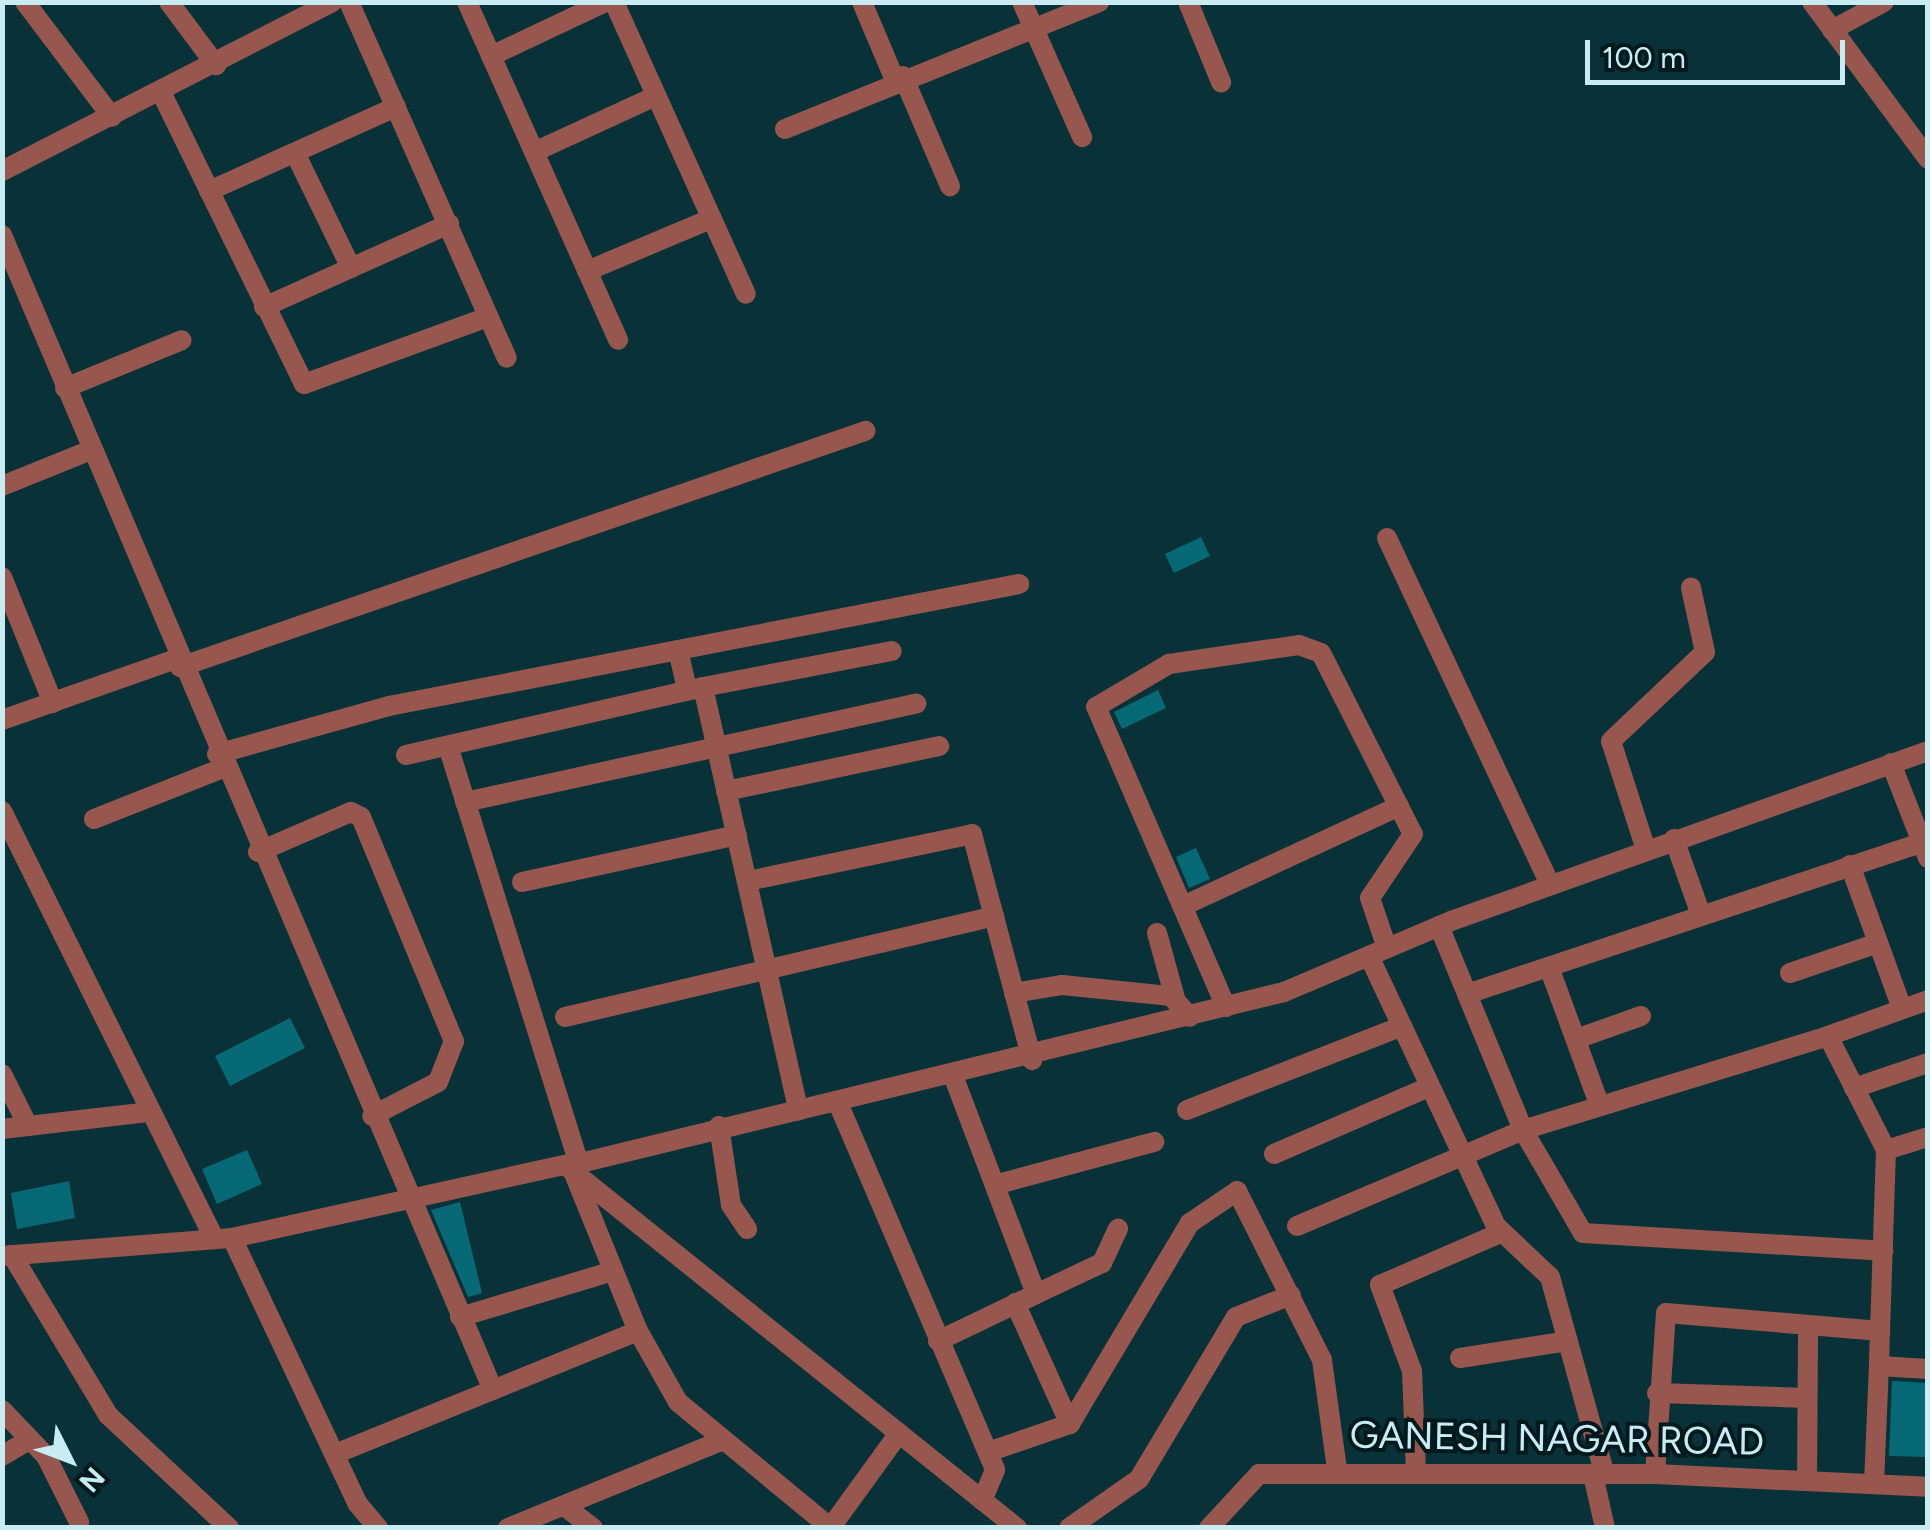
<!DOCTYPE html>
<html>
<head>
<meta charset="utf-8">
<style>
  body { margin:0 }
  #map { position:relative; width:1930px; height:1530px; overflow:hidden; background:#093238; font-family:Figtree,sans-serif }
  div>[style] { position:absolute }
  [style*='--x'] { left:calc(var(--x)*1px); top:calc(var(--y)*1px); width:calc(var(--w)*1px); rotate:calc(var(--a)*1deg) }
  .building>* { inset:0; background:#076975 }
  .minor>* { height:20px; margin:-10px; padding:0 10px; transform-origin:10px; border-radius:10px; background:#97574e }
  span { translate:-50% -50%; white-space:nowrap; text-align:center; line-height:1.15; -webkit-text-stroke:8px #00191d; paint-order:stroke }
  .street-label { font-size:38px; color:#c9ecf2 }
  .frame { position:absolute; inset:0; border:5px solid #c9ecf2; pointer-events:none }
  .north { position:absolute; left:20px; top:1410px; width:100px; height:100px; -webkit-text-stroke:8px #00191d; paint-order:stroke; rotate:132deg; font-size:28px; font-weight:700; line-height:40px; text-align:center; color:#c9ecf2 }
  .north::after { content:''; display:block; margin:auto; width:35px; height:45px; background:#c9ecf2; clip-path:polygon(50% 0,100% 100%,50% 72%,0 100%) }
  .scale { position:absolute; left:1585px; top:40px; width:260px; height:45px; box-sizing:border-box; border:5px solid #c9ecf2; border-top:0; padding-left:12px; font-size:30px; line-height:35px; white-space:nowrap; color:#c9ecf2; -webkit-text-stroke:8px #00191d; paint-order:stroke }
</style>
</head>
<body>
<div id="map">
  <div class="building">
    <div style="clip-path:polygon(1201px 537px,1210px 556px,1174px 573px,1165px 554px)"></div>
    <div style="clip-path:polygon(1158px 690px,1166px 708px,1122px 729px,1114px 712px)"></div>
    <div style="clip-path:polygon(1196px 848px,1210px 879px,1189px 888px,1176px 857px)"></div>
    <div style="clip-path:polygon(290px 1018px,305px 1048px,230px 1086px,215px 1056px)"></div>
    <div style="clip-path:polygon(247px 1150px,262px 1184px,217px 1204px,202px 1169px)"></div>
    <div style="clip-path:polygon(69px 1181px,75px 1218px,17px 1229px,11px 1193px)"></div>
    <div style="clip-path:polygon(460px 1202px,482px 1293px,468px 1297px,431px 1210px)"></div>
    <div style="clip-path:polygon(1892px 1381px,1928px 1383px,1928px 1457px,1889px 1456px)"></div>
  </div>
  <div class="minor">
    <div style="--x:25;--y:2;--w:144;--a:52.9"></div>
    <div style="--x:169;--y:2;--w:79;--a:53.3"></div>
    <div style="--x:349;--y:2;--w:389;--a:66.1"></div>
    <div style="--x:467;--y:2;--w:370;--a:65.9"></div>
    <div style="--x:614;--y:2;--w:320;--a:65.7"></div>
    <div style="--x:862;--y:2;--w:85;--a:67.1"></div>
    <div style="--x:1022;--y:2;--w:148;--a:66"></div>
    <div style="--x:1188;--y:2;--w:87;--a:67.6"></div>
    <div style="--x:1812;--y:2;--w:195;--a:53.5"></div>
    <div style="--x:1832;--y:30;--w:59;--a:-28.3"></div>
    <div style="--x:491;--y:56;--w:126;--a:-25.3"></div>
    <div style="--x:903;--y:76;--w:120;--a:66.9"></div>
    <div style="--x:161;--y:92;--w:325;--a:63.9"></div>
    <div style="--x:304;--y:384;--w:196;--a:-20"></div>
    <div style="--x:785;--y:129;--w:339;--a:-22"></div>
    <div style="--x:534;--y:152;--w:134;--a:-24.7"></div>
    <div style="--x:295;--y:153;--w:128;--a:64"></div>
    <div style="--x:2;--y:171;--w:371;--a:-27.1"></div>
    <div style="--x:209;--y:191;--w:205;--a:-24.2"></div>
    <div style="--x:2;--y:235;--w:1255;--a:66.97"></div>
    <div style="--x:587;--y:271;--w:134;--a:-22.8"></div>
    <div style="--x:264;--y:307;--w:203;--a:-24.2"></div>
    <div style="--x:65;--y:388;--w:126;--a:-22.3"></div>
    <div style="--x:2;--y:486;--w:96;--a:-22"></div>
    <div style="--x:1387;--y:538;--w:383;--a:64.8"></div>
    <div style="--x:2;--y:577;--w:136;--a:68"></div>
    <div style="--x:678;--y:650;--w:40;--a:77"></div>
    <div style="--x:180;--y:667;--w:725;--a:-19.01"></div>
    <div style="--x:703;--y:687;--w:192;--a:-10.8"></div>
    <div style="--x:2;--y:720;--w:184;--a:-19.3"></div>
    <div style="--x:448;--y:746;--w:437;--a:72.6"></div>
    <div style="--x:217;--y:754;--w:179;--a:-15.6"></div>
    <div style="--x:389;--y:706;--w:642;--a:-10.96"></div>
    <div style="--x:406;--y:755;--w:305;--a:-12.9"></div>
    <div style="--x:703;--y:687;--w:434;--a:77.3"></div>
    <div style="--x:1891;--y:763;--w:102;--a:68.7"></div>
    <div style="--x:726;--y:791;--w:218;--a:-11.9"></div>
    <div style="--x:465;--y:802;--w:462;--a:-12.3"></div>
    <div style="--x:2;--y:811;--w:478;--a:63.6"></div>
    <div style="--x:94;--y:819;--w:139;--a:-21.6"></div>
    <div style="--x:1674;--y:839;--w:81;--a:70.4"></div>
    <div style="--x:1646;--y:850;--w:114;--a:-107.8"></div>
    <div style="--x:1611;--y:741;--w:129;--a:-43.4"></div>
    <div style="--x:1705;--y:652;--w:66;--a:-102.3"></div>
    <div style="--x:258;--y:852;--w:101;--a:-23.3"></div>
    <div style="--x:351;--y:812;--w:11;--a:27"></div>
    <div style="--x:361;--y:817;--w:243;--a:67.5"></div>
    <div style="--x:454;--y:1041;--w:44;--a:111.3"></div>
    <div style="--x:438;--y:1082;--w:74;--a:152.7"></div>
    <div style="--x:1850;--y:865;--w:153;--a:70.1"></div>
    <div style="--x:748;--y:881;--w:229;--a:-11.8"></div>
    <div style="--x:972;--y:834;--w:234;--a:75.1"></div>
    <div style="--x:522;--y:882;--w:220;--a:-12.3"></div>
    <div style="--x:1183;--y:906;--w:238;--a:-24.8"></div>
    <div style="--x:1439;--y:926;--w:221;--a:67.6"></div>
    <div style="--x:1523;--y:1130;--w:319;--a:-17.1"></div>
    <div style="--x:1828;--y:1036;--w:128;--a:63"></div>
    <div style="--x:1886;--y:1150;--w:216;--a:91.9"></div>
    <div style="--x:1157;--y:933;--w:67;--a:74.5"></div>
    <div style="--x:1369;--y:956;--w:298;--a:64.8"></div>
    <div style="--x:1496;--y:1226;--w:74;--a:43.4"></div>
    <div style="--x:1550;--y:1277;--w:205;--a:74.5"></div>
    <div style="--x:1549;--y:967;--w:148;--a:69.9"></div>
    <div style="--x:1790;--y:973;--w:93;--a:-18.8"></div>
    <div style="--x:1014;--y:993;--w:49;--a:-9.5"></div>
    <div style="--x:1062;--y:985;--w:110;--a:5.8"></div>
    <div style="--x:1171;--y:996;--w:28;--a:48"></div>
    <div style="--x:1467;--y:994;--w:486;--a:-18.4"></div>
    <div style="--x:1226;--y:1007;--w:327;--a:-113.4"></div>
    <div style="--x:1096;--y:707;--w:85;--a:-30.5"></div>
    <div style="--x:1169;--y:664;--w:131;--a:-8.3"></div>
    <div style="--x:1299;--y:645;--w:23;--a:20"></div>
    <div style="--x:1321;--y:653;--w:203;--a:63.1"></div>
    <div style="--x:1413;--y:834;--w:77;--a:123.9"></div>
    <div style="--x:1370;--y:898;--w:53;--a:71.2"></div>
    <div style="--x:565;--y:1017;--w:441;--a:-13.2"></div>
    <div style="--x:1828;--y:1036;--w:106;--a:-19.8"></div>
    <div style="--x:1576;--y:1039;--w:69;--a:-19.5"></div>
    <div style="--x:2;--y:1074;--w:58;--a:63.4"></div>
    <div style="--x:1854;--y:1088;--w:78;--a:-18.7"></div>
    <div style="--x:838;--y:1103;--w:399;--a:66.8"></div>
    <div style="--x:995;--y:1470;--w:33;--a:113"></div>
    <div style="--x:1187;--y:1110;--w:231;--a:-21.3"></div>
    <div style="--x:719;--y:1126;--w:80;--a:81.4"></div>
    <div style="--x:731;--y:1205;--w:29;--a:56"></div>
    <div style="--x:2;--y:1129;--w:149;--a:-6.6"></div>
    <div style="--x:1886;--y:1150;--w:44;--a:-17.2"></div>
    <div style="--x:1274;--y:1154;--w:169;--a:-23.4"></div>
    <div style="--x:568;--y:1166;--w:737;--a:-13.66"></div>
    <div style="--x:1284;--y:992;--w:181;--a:-23"></div>
    <div style="--x:1451;--y:921;--w:506;--a:-19.62"></div>
    <div style="--x:575;--y:1176;--w:167;--a:67.9"></div>
    <div style="--x:638;--y:1331;--w:81;--a:60.6"></div>
    <div style="--x:678;--y:1402;--w:198;--a:39.5"></div>
    <div style="--x:998;--y:1184;--w:162;--a:-15.1"></div>
    <div style="--x:1297;--y:1226;--w:246;--a:-23"></div>
    <div style="--x:1523;--y:1130;--w:119;--a:59.8"></div>
    <div style="--x:1583;--y:1233;--w:301;--a:3.4"></div>
    <div style="--x:232;--y:1238;--w:293;--a:64.7"></div>
    <div style="--x:357;--y:1503;--w:33;--a:50"></div>
    <div style="--x:12;--y:1255;--w:187;--a:59"></div>
    <div style="--x:108;--y:1415;--w:166;--a:43"></div>
    <div style="--x:2;--y:1256;--w:231;--a:-4.5"></div>
    <div style="--x:232;--y:1238;--w:341;--a:-12.4"></div>
    <div style="--x:565;--y:1165;--w:580;--a:38.77"></div>
    <div style="--x:1036;--y:1294;--w:73;--a:-25.2"></div>
    <div style="--x:1102;--y:1263;--w:38;--a:-65"></div>
    <div style="--x:1015;--y:1303;--w:133;--a:65.6"></div>
    <div style="--x:460;--y:1317;--w:160;--a:-16.7"></div>
    <div style="--x:938;--y:1341;--w:109;--a:-25.6"></div>
    <div style="--x:1036;--y:1294;--w:231;--a:-110.8"></div>
    <div style="--x:1460;--y:1358;--w:109;--a:-8.9"></div>
    <div style="--x:1657;--y:1393;--w:150;--a:1.9"></div>
    <div style="--x:2;--y:1410;--w:64;--a:46.3"></div>
    <div style="--x:46;--y:1456;--w:74;--a:63.4"></div>
    <div style="--x:988;--y:1452;--w:87;--a:-18.9"></div>
    <div style="--x:1070;--y:1424;--w:234;--a:-59.2"></div>
    <div style="--x:1190;--y:1223;--w:57;--a:-34.2"></div>
    <div style="--x:1237;--y:1191;--w:189;--a:63.3"></div>
    <div style="--x:1322;--y:1360;--w:111;--a:82.2"></div>
    <div style="--x:335;--y:1454;--w:327;--a:-22.1"></div>
    <div style="--x:2;--y:1456;--w:27;--a:-31"></div>
    <div style="--x:1416;--y:1474;--w:103;--a:-92.2"></div>
    <div style="--x:1412;--y:1371;--w:92;--a:-110.4"></div>
    <div style="--x:1380;--y:1285;--w:131;--a:-23.4"></div>
    <div style="--x:1655;--y:1474;--w:161;--a:-86.1"></div>
    <div style="--x:1666;--y:1313;--w:215;--a:4.8"></div>
    <div style="--x:1593;--y:1475;--w:54;--a:77.2"></div>
    <div style="--x:1807;--y:1479;--w:154;--a:-89.6"></div>
    <div style="--x:1874;--y:1484;--w:118;--a:-87.6"></div>
    <div style="--x:1879;--y:1366;--w:49;--a:3.5"></div>
    <div style="--x:564;--y:1506;--w:36;--a:37"></div>
    <div style="--x:831;--y:1527;--w:116;--a:-54.1"></div>
    <div style="--x:508;--y:1528;--w:228;--a:-22.2"></div>
    <div style="--x:1069;--y:1528;--w:85;--a:-35"></div>
    <div style="--x:1139;--y:1479;--w:189;--a:-59.1"></div>
    <div style="--x:1236;--y:1317;--w:59;--a:-21.8"></div>
    <div style="--x:1209;--y:1528;--w:74;--a:-47.2"></div>
    <div style="--x:1259;--y:1474;--w:396;--a:0"></div>
    <div style="--x:1655;--y:1474;--w:273;--a:2.7"></div>
  </div>
  <div class="street-label">
    <span style="left:1557px;top:1439px;rotate:1deg">GANESH NAGAR ROAD</span>
  </div>
  <div class="frame"></div>
  <div class="north">N</div>
  <div class="scale">100 m</div>
</div>
</body>
</html>
